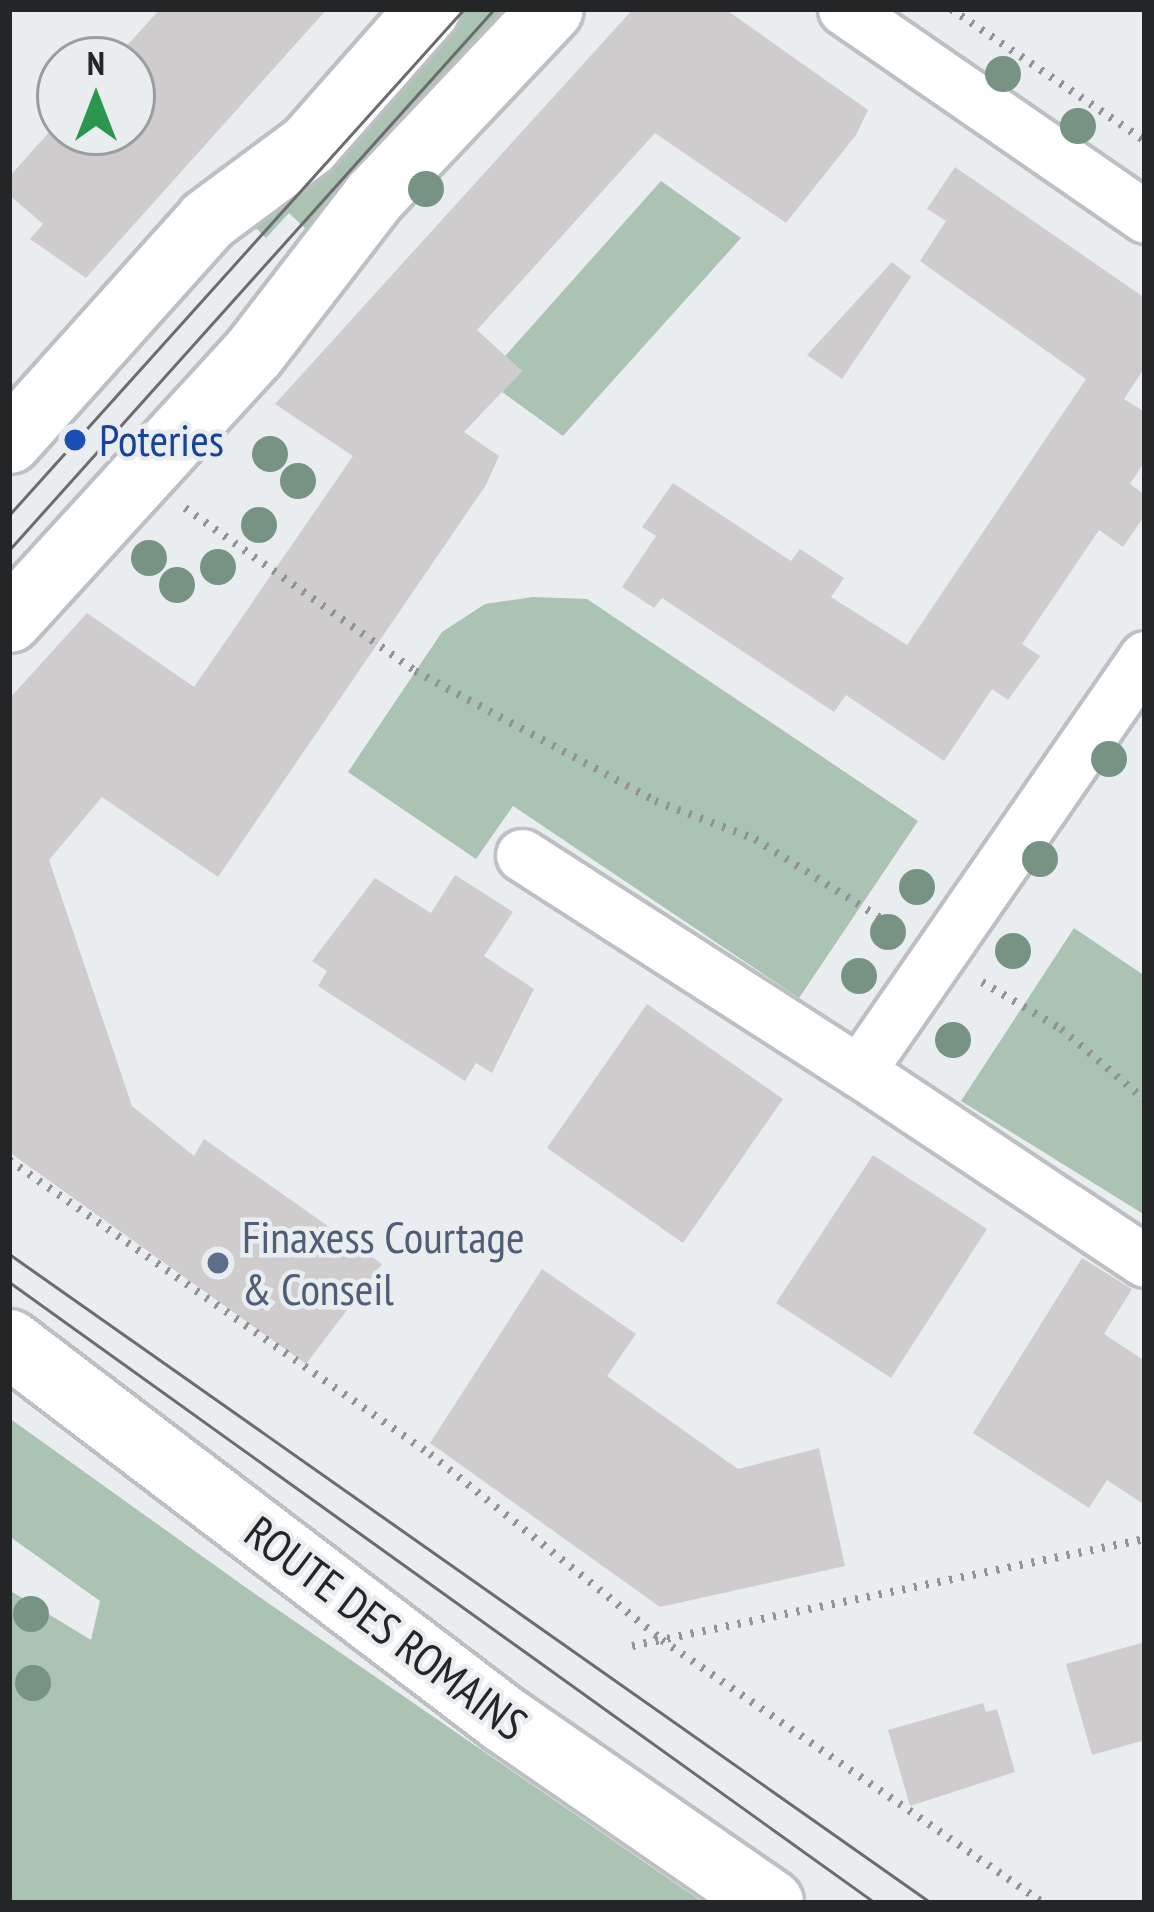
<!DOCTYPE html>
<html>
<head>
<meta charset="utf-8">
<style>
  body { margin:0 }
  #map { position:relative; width:1154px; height:1912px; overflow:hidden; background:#eaedf0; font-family:"PT Sans Narrow",sans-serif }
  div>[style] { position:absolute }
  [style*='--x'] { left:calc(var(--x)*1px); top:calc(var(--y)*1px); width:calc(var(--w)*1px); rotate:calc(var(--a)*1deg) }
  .green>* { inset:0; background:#abc3b2 }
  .building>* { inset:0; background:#cfccce }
  .path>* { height:8px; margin-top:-4px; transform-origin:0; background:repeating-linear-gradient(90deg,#919396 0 3px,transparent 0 12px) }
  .roads { filter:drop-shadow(3px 0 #bdc0c3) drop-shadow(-3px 0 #bdc0c3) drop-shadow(0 3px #bdc0c3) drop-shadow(0 -3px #bdc0c3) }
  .minor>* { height:51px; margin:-25.5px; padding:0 25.5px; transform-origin:25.5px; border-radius:25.5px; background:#fff }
  .tertiary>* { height:63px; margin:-31.5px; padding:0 31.5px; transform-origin:31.5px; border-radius:31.5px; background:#fff }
  .primary>* { height:66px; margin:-33px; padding:0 33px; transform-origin:33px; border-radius:33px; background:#fff }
  .tram>* { height:3px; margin:-1.5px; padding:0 1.5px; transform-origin:1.5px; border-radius:1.5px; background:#6b6c6e }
  .trees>* { width:36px; height:36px; margin:-18px; border-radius:50%; background:#769384 }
  .dots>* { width:33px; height:33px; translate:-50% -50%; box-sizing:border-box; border:6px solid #eaedf0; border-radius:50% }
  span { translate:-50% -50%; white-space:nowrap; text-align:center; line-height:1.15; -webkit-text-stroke:9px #eaedf0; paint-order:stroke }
  .transit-label { font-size:45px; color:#164399 }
  .left { translate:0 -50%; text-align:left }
  .service-label { font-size:45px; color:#4e5e75 }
  .street-label { font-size:45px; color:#242526 }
  .frame { position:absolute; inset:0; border:12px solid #242526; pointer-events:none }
  .north { position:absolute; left:36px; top:36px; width:120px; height:120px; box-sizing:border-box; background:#eaedf0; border:3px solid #9b9d9f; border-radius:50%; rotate:0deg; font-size:33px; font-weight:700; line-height:48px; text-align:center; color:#242526 }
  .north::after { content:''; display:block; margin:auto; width:42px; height:54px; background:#2b964e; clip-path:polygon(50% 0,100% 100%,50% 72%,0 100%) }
</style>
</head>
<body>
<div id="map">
  <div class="green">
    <div style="clip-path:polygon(447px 9px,513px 9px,301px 267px,287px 255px,308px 231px,289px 213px,266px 238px,239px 211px)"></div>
    <div style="clip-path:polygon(661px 181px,741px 238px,563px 436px,502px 392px,522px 371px,505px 356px)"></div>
    <div style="clip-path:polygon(533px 597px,587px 599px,918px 821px,799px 998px,513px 806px,476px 859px,348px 772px,442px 632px,485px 604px)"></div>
    <div style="clip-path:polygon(1074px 928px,1145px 976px,1145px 1215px,961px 1101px)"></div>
    <div style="clip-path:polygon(9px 1418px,248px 1589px,704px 1903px,9px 1903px,9px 1590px,91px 1640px,100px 1601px,9px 1536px)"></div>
  </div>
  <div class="building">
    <div style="clip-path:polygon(160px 9px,327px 9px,86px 278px,30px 239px,43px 224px,9px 195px,9px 177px,60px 120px,60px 132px,132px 132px,132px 60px,114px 60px)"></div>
    <div style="clip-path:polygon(633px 9px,725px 9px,868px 110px,856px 135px,786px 223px,655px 133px,477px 330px,522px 371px,464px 432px,499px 456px,486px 485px,218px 877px,102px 797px,49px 860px,132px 1106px,194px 1156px,204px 1139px,382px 1264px,306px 1364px,9px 1152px,9px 699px,87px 613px,194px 687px,353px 456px,275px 404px)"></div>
    <div style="clip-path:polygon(955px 167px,1145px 298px,1145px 367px,1124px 399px,1145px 412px,1145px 461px,1130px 484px,1145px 495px,1145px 515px,1123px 547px,1099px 530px,1022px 644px,1040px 656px,1008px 700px,992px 689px,944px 761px,846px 695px,834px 712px,662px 598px,654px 608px,622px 587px,656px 536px,642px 527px,673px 483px,791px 561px,800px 549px,844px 578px,831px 597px,907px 645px,1086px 379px,920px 261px,946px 221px,927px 209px)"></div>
    <div style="clip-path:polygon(892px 262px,911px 277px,842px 379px,807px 355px)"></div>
    <div style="clip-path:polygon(455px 875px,513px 912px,484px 956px,534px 989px,492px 1073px,476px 1063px,465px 1081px,318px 986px,327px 971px,312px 961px,375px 878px,431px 913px)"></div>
    <div style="clip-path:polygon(647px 1004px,783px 1099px,683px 1243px,547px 1148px)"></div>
    <div style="clip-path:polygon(873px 1155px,987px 1229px,891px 1378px,776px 1303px)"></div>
    <div style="clip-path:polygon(1082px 1258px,1132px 1289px,1104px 1334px,1145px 1361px,1145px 1505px,1107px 1480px,1089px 1508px,973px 1433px)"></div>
    <div style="clip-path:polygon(542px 1269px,636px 1334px,607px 1376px,738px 1469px,819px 1448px,845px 1566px,660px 1607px,430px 1443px)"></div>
    <div style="clip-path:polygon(1145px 1642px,1145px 1740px,1092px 1755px,1066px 1664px)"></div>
    <div style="clip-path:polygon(983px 1703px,986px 1712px,997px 1709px,1015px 1772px,910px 1806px,888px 1730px)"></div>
  </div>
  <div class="path">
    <div style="--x:951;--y:9;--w:235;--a:34.2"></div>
    <div style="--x:185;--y:508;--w:282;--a:35.3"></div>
    <div style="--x:415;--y:671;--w:273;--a:28.4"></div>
    <div style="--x:655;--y:801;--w:107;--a:20.8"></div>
    <div style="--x:755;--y:839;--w:169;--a:32.2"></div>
    <div style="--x:982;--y:982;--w:92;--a:30.7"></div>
    <div style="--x:1061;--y:1029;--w:110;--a:40.2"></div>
    <div style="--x:9;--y:1160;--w:513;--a:34.93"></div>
    <div style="--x:430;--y:1454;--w:297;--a:38.7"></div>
    <div style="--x:662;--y:1640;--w:463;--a:34.6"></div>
    <div style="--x:632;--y:1646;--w:524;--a:-11.78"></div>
  </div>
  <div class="roads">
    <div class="minor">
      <div style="--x:844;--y:9;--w:366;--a:34.6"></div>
      <div style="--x:522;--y:855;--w:400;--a:32.7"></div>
      <div style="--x:859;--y:1071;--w:503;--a:-55.36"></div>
      <div style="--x:859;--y:1071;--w:343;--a:33.6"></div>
    </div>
    <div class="tertiary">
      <div style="--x:9;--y:441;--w:297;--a:-48.1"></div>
      <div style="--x:207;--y:220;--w:126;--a:-36.6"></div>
      <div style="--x:308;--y:145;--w:181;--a:-48.6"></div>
      <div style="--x:9;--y:620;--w:362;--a:-47.6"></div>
      <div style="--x:253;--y:353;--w:198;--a:-52.4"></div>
      <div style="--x:374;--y:196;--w:257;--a:-46.6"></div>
    </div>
    <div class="primary">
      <div style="--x:9;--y:1343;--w:623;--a:37.24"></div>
      <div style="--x:505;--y:1720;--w:322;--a:34.6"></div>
    </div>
  </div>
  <div class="tram">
    <div style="--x:9;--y:515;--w:680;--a:-48.04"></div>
    <div style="--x:9;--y:550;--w:727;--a:-48.12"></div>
    <div style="--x:9;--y:1254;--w:1128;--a:35.14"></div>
    <div style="--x:9;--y:1282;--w:1066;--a:35.64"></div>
  </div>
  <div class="trees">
    <div style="left:1003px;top:74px"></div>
    <div style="left:1078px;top:126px"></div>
    <div style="left:426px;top:189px"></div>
    <div style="left:270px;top:454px"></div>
    <div style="left:298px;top:481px"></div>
    <div style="left:259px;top:525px"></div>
    <div style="left:149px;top:558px"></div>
    <div style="left:218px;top:567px"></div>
    <div style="left:177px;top:585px"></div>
    <div style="left:1109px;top:759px"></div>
    <div style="left:1040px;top:859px"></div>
    <div style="left:917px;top:887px"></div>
    <div style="left:888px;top:932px"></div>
    <div style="left:1013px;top:951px"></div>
    <div style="left:859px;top:976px"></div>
    <div style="left:953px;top:1040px"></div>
    <div style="left:31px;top:1614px"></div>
    <div style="left:33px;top:1683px"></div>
  </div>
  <div class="dots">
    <div style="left:75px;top:440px;background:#1a4fb4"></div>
    <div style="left:218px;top:1263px;background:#5c6f8a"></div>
  </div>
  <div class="transit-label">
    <span class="left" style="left:99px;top:440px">Poteries</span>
  </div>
  <div class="service-label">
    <span class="left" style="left:242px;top:1263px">Finaxess Courtage<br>&amp; Conseil</span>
  </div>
  <div class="street-label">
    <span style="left:386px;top:1628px;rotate:37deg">ROUTE DES ROMAINS</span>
  </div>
  <div class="frame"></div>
  <div class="north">N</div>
</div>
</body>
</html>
